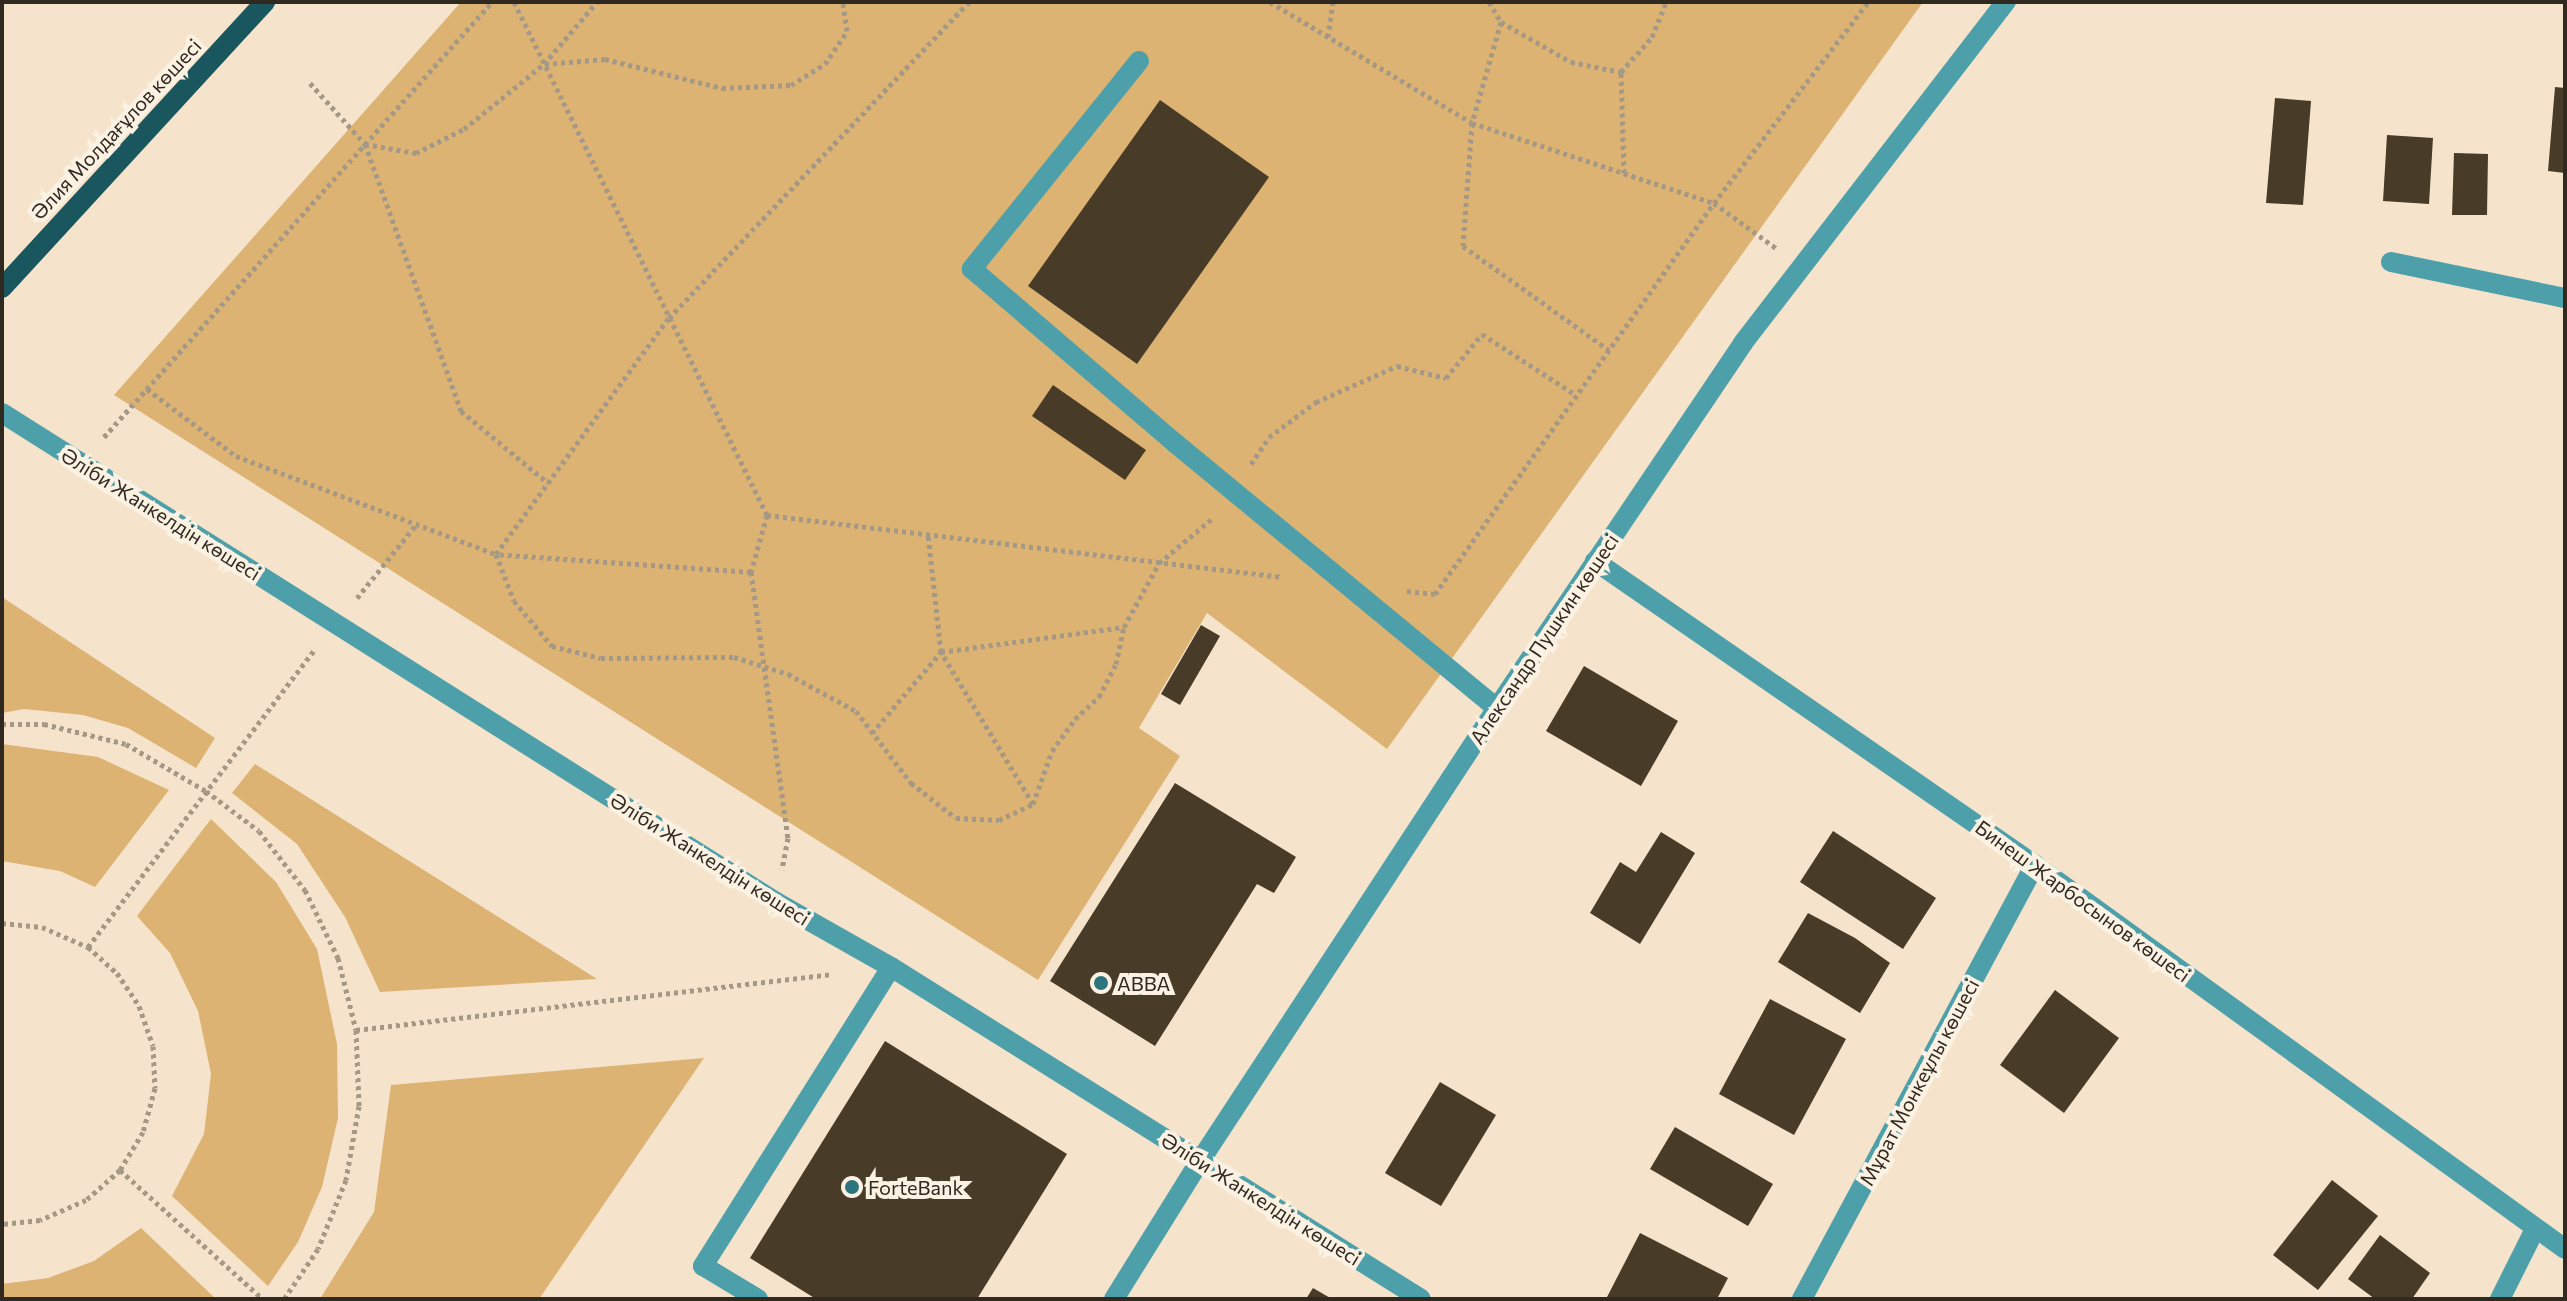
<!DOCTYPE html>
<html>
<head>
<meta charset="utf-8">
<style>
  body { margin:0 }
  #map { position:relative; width:2567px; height:1301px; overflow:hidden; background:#f5e4cb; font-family:Commissioner,sans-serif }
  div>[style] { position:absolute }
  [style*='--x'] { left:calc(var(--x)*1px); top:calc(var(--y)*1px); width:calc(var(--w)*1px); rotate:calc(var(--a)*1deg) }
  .green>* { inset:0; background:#ddb373 }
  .building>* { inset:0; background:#483b27 }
  .path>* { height:5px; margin-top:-2.5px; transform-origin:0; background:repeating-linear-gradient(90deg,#a59885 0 4px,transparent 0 8px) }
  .minor>* { height:20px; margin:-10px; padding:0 10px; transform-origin:10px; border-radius:10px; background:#4da0aa }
  .major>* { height:20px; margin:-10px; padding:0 10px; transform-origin:10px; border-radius:10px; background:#19565d }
  .dots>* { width:22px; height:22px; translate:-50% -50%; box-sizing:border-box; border:4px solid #fcf2e3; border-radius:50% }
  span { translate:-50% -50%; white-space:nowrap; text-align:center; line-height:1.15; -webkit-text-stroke:8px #fcf2e3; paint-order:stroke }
  .street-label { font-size:20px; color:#302920 }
  .poi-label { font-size:20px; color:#302920 }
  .left { translate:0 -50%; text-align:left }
  .frame { position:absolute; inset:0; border:4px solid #302920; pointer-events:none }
</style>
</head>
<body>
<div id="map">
  <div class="green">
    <div style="clip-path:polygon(461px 2px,1923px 2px,1387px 749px,1207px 613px,1139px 728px,1180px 756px,1038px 980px,114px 395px)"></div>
    <div style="clip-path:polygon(2px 597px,215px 738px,196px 768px,128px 728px,83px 715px,24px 709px,2px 713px)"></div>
    <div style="clip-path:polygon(2px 744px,98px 757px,169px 790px,95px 887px,60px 871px,2px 861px)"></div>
    <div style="clip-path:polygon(255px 764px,597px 979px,380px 992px,345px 917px,297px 844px,232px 793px)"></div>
    <div style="clip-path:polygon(211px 819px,276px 882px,317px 949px,337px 1044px,338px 1118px,322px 1187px,298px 1242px,268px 1286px,172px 1196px,204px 1134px,211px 1074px,198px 1011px,170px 953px,137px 916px)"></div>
    <div style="clip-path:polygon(704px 1058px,539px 1299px,320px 1299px,374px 1212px,391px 1085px)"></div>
    <div style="clip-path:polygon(141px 1228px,216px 1299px,2px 1299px,2px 1284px,48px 1278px,94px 1261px)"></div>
  </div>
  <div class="building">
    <div style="clip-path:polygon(2555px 87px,2565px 88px,2565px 173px,2548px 171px)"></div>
    <div style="clip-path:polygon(2275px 98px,2311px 101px,2303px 205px,2266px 203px)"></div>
    <div style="clip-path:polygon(1160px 100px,1269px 177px,1137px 364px,1028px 286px)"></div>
    <div style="clip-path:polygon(2387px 135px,2433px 138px,2429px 204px,2383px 201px)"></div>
    <div style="clip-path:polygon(2454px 153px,2488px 154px,2487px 215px,2452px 215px)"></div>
    <div style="clip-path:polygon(1053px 385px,1146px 450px,1125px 480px,1032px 416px)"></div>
    <div style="clip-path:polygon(1201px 625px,1220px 636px,1180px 705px,1161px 694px)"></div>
    <div style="clip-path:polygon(1584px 666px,1678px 721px,1641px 786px,1546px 731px)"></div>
    <div style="clip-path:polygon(1175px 783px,1296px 857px,1274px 893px,1257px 884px,1155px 1046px,1050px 981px)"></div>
    <div style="clip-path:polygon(1833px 831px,1936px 898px,1903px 949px,1800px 882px)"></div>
    <div style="clip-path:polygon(1661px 832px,1695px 853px,1640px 944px,1590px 913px,1620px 862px,1636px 872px)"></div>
    <div style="clip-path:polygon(1808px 913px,1855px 938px,1890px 963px,1860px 1013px,1778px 962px)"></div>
    <div style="clip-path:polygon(2055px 990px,2119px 1038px,2064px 1113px,2000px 1065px)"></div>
    <div style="clip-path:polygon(1770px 999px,1846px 1039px,1794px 1135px,1719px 1094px)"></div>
    <div style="clip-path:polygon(885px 1041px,1067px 1154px,977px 1299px,816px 1299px,750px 1258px)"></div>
    <div style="clip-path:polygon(1440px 1082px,1496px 1115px,1441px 1206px,1385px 1173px)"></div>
    <div style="clip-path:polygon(1675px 1127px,1773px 1184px,1748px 1226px,1650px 1169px)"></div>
    <div style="clip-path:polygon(2332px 1180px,2378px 1216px,2318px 1290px,2273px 1255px)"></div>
    <div style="clip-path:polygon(1640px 1233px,1728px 1278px,1717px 1299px,1606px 1299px)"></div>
    <div style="clip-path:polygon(2380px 1235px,2430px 1273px,2412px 1299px,2375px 1299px,2348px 1279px)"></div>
    <div style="clip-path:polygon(1313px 1288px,1332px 1299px,1306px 1299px)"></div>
  </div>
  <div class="path">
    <div style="--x:514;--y:2;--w:572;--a:63.75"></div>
    <div style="--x:767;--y:515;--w:519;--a:6.86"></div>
    <div style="--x:1270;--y:2;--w:235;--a:30.9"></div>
    <div style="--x:1472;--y:123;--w:255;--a:18.3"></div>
    <div style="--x:1714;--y:203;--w:77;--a:36"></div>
    <div style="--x:1489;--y:2;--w:23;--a:59"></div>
    <div style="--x:1501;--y:22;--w:105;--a:106"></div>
    <div style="--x:1472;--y:123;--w:123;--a:94.2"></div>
    <div style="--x:1463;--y:246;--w:179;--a:35.5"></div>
    <div style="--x:1501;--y:22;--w:81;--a:29.7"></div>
    <div style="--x:1571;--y:62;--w:51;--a:11.3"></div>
    <div style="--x:1328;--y:37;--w:35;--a:-82"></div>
    <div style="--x:545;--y:64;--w:60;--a:-4.8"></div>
    <div style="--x:605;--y:59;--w:121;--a:13.9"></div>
    <div style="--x:722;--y:88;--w:69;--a:-2.5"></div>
    <div style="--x:791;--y:85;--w:40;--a:-32"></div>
    <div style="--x:825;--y:64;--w:40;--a:-56"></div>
    <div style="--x:847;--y:31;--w:29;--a:-98"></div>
    <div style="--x:310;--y:83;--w:82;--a:48"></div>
    <div style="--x:365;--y:144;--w:52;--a:10"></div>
    <div style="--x:416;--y:153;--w:54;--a:-26.6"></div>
    <div style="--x:464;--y:129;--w:103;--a:-39.1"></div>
    <div style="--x:544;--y:64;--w:82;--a:-49.5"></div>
    <div style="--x:365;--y:144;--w:284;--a:70.2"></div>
    <div style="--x:461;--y:411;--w:113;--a:39.6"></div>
    <div style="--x:1624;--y:173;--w:101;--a:-91.7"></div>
    <div style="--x:1621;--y:72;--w:47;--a:-48.5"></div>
    <div style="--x:1652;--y:37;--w:38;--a:-68"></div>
    <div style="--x:147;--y:389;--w:111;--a:37"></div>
    <div style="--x:236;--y:456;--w:278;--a:20.7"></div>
    <div style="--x:496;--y:554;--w:50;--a:69"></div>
    <div style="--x:514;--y:601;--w:59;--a:49.8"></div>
    <div style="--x:552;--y:646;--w:50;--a:13.8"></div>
    <div style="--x:601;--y:658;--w:133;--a:-0.4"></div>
    <div style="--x:734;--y:657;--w:57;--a:17.5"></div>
    <div style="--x:788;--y:674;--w:77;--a:28.6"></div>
    <div style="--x:856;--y:711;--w:91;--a:52.6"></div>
    <div style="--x:911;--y:783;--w:57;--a:37.9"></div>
    <div style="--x:956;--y:818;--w:43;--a:2.7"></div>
    <div style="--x:999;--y:820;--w:38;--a:-25"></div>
    <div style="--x:1033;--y:804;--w:56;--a:-70.3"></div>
    <div style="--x:1052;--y:751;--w:39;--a:-54"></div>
    <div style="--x:1075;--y:719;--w:33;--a:-43"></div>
    <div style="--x:1099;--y:697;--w:37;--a:-63"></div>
    <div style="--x:1116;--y:664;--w:38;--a:-78"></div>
    <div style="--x:1124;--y:627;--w:73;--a:-61.3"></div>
    <div style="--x:1159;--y:563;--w:70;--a:-39.8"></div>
    <div style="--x:104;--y:437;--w:583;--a:-48.27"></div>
    <div style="--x:1251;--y:464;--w:32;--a:-56"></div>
    <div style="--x:1269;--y:437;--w:59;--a:-36.7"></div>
    <div style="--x:1316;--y:402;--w:89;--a:-24"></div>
    <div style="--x:1397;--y:366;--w:50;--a:13.8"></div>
    <div style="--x:1446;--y:378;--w:57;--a:-50.7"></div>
    <div style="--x:1482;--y:334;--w:112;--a:33"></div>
    <div style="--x:767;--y:515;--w:59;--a:105.7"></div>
    <div style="--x:751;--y:572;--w:269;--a:82.1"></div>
    <div style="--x:788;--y:838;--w:32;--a:101"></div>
    <div style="--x:751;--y:572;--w:256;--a:-176"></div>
    <div style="--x:496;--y:554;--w:293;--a:-53.8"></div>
    <div style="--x:669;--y:318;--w:436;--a:-46.5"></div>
    <div style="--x:1407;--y:591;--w:28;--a:6"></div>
    <div style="--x:1435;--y:594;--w:480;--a:-54.5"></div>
    <div style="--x:1714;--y:203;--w:253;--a:-52.5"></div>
    <div style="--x:357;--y:598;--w:94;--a:-51.1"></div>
    <div style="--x:2;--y:724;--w:42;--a:0"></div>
    <div style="--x:44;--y:724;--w:84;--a:13.7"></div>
    <div style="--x:126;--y:744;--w:93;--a:30.4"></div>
    <div style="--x:206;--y:791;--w:66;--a:37"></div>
    <div style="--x:259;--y:831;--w:75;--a:52.1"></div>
    <div style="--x:305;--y:890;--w:76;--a:64.1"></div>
    <div style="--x:338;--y:958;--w:74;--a:76"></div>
    <div style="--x:356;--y:1030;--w:76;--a:87.7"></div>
    <div style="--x:359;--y:1106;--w:75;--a:100"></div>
    <div style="--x:346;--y:1180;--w:74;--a:112.1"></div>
    <div style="--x:318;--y:1249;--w:60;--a:124.2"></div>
    <div style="--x:872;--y:733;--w:106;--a:-49.6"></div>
    <div style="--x:941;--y:652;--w:118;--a:-96.3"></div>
    <div style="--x:1033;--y:804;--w:178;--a:-121.2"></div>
    <div style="--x:941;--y:652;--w:185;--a:-7.8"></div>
    <div style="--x:2;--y:923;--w:40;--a:5.7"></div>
    <div style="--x:42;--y:927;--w:50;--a:23.5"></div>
    <div style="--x:88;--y:947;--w:39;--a:42"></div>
    <div style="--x:117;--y:973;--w:40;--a:56"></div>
    <div style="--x:139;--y:1006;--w:42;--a:70.7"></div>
    <div style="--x:153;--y:1046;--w:42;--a:87.3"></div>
    <div style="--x:155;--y:1088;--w:46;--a:105.3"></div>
    <div style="--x:143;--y:1132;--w:44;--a:121.2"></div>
    <div style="--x:120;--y:1170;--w:45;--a:138.6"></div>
    <div style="--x:86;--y:1200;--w:50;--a:156.5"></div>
    <div style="--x:40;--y:1220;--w:38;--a:174"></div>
    <div style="--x:88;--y:947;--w:375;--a:-52.7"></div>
    <div style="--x:356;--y:1030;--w:479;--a:-6.7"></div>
    <div style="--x:120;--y:1170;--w:193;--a:42.1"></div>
  </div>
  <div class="minor">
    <div style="--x:1139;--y:61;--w:267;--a:128.8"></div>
    <div style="--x:972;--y:269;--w:267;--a:40.6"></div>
    <div style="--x:1175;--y:443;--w:417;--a:39.5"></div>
    <div style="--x:2391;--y:262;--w:178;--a:11.7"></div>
    <div style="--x:2;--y:413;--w:916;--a:32.28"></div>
    <div style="--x:776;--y:902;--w:132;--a:29.5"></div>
    <div style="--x:891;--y:967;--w:625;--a:32.06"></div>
    <div style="--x:1595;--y:561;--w:535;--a:34.64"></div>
    <div style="--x:2035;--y:865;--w:654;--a:35.92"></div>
    <div style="--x:758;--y:1299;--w:64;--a:-149"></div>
    <div style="--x:703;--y:1266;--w:353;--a:-57.8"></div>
    <div style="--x:1114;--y:1299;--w:163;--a:-58.1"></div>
    <div style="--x:1200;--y:1161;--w:542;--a:-56.75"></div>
    <div style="--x:1497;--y:708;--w:440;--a:-56"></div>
    <div style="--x:1743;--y:343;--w:431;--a:-52.4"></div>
    <div style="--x:1802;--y:1299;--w:493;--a:-61.8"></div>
    <div style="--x:2500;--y:1299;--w:78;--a:-63.4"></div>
  </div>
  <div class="major">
    <div style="--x:2;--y:288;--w:389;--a:-47.4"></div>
  </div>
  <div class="dots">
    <div style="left:1101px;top:983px;background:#2d757e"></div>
    <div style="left:852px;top:1187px;background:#2d757e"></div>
  </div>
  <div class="street-label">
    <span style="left:116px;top:129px;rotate:-47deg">Әлия Молдағұлов көшесі</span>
    <span style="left:161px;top:514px;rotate:32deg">Әліби Жанкелдін көшесі</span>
    <span style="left:1544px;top:639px;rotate:-56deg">Александр Пушкин көшесі</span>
    <span style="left:710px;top:859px;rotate:32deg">Әліби Жанкелдін көшесі</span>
    <span style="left:2083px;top:901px;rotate:36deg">Бинеш Жарбосынов көшесі</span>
    <span style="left:1919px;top:1082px;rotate:-62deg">Мұрат Монкеұлы көшесі</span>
    <span style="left:1261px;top:1199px;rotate:32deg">Әліби Жанкелдін көшесі</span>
  </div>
  <div class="poi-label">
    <span class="left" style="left:1117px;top:983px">ABBA</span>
    <span class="left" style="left:868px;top:1187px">ForteBank</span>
  </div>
  <div class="frame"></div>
</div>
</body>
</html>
